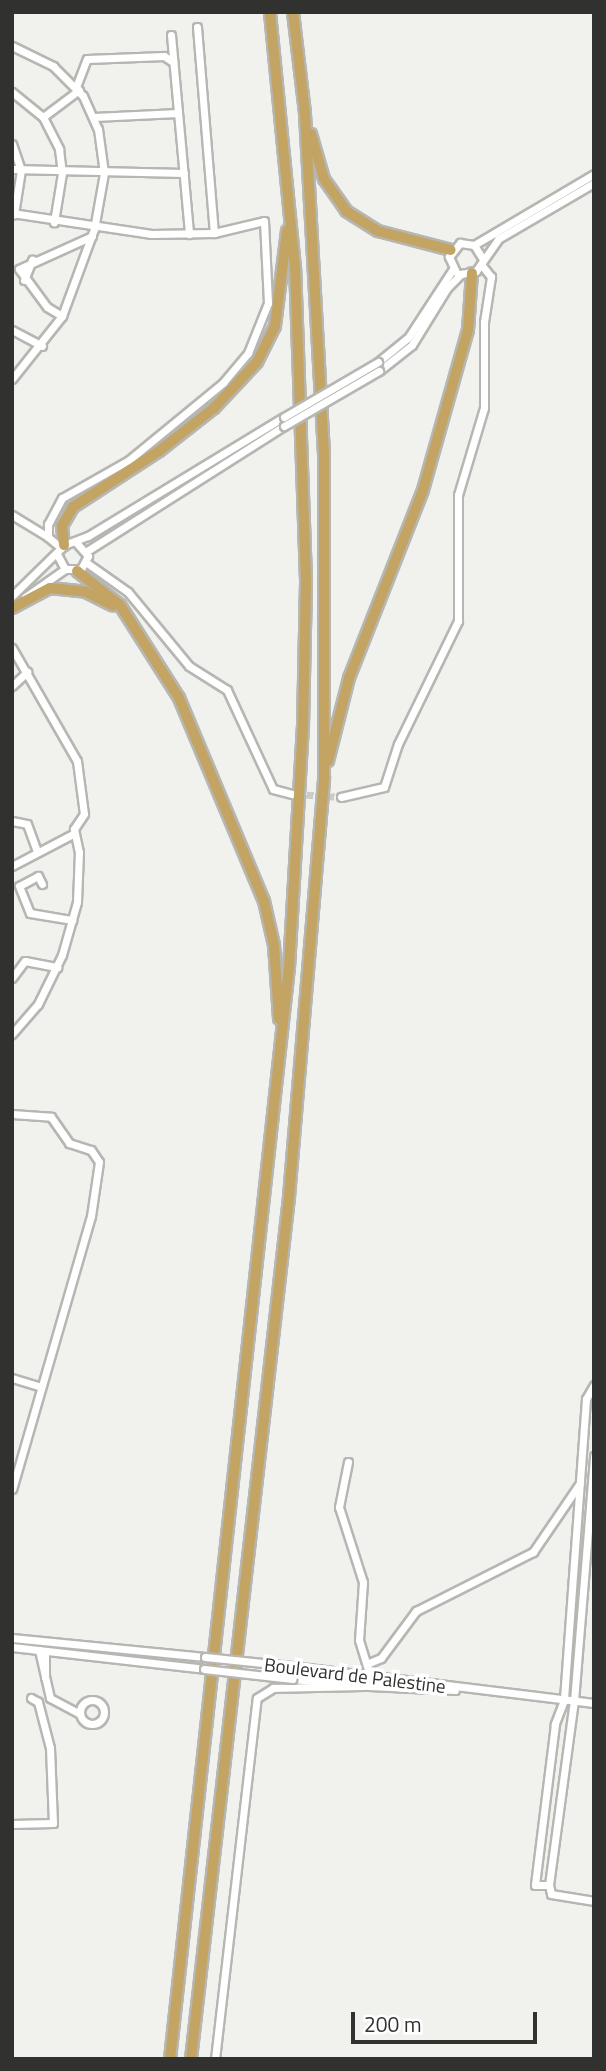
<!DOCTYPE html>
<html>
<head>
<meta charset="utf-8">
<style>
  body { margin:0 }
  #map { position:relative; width:606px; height:2071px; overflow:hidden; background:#f1f2ee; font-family:"Titillium Web",sans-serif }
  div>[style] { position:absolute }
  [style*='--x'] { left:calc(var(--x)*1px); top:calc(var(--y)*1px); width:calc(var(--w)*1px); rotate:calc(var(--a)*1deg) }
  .minor-tunnel>* { height:7px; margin-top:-3.5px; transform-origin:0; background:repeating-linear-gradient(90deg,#cbccc8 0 7px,transparent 0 10.5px) }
  .roads { filter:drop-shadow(2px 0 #b6b6b2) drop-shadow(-2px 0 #b6b6b2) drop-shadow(0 2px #b6b6b2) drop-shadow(0 -2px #b6b6b2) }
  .minor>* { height:7px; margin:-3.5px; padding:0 3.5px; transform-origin:3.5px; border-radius:3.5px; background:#fff }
  .minor>.ring { margin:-3.5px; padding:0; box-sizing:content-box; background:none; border:7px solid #fff; border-radius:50% }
  .highway>* { height:10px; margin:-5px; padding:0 5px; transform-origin:5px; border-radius:5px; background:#c3a462 }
  .bridges { filter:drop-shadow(2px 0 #b6b6b2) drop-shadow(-2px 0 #b6b6b2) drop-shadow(0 2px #b6b6b2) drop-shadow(0 -2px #b6b6b2) }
  .minor-bridge>* { height:7px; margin:-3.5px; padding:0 3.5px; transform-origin:3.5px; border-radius:3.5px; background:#fff }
  span { translate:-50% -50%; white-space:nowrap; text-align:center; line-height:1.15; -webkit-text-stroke:7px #fff; paint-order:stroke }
  .street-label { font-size:19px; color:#313230 }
  .frame { position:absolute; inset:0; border:14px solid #313230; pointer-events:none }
  .scale { position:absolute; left:351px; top:2012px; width:186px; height:32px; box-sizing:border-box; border:4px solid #313230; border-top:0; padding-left:9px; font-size:21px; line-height:24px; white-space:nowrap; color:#313230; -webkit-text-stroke:5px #fff; paint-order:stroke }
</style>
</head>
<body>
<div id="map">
  <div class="minor-tunnel">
    <div style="--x:296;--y:794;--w:45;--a:3.8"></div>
  </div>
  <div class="roads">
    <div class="minor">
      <div style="--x:197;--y:27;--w:207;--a:85.3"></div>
      <div style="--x:171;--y:35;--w:200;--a:84.8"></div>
      <div style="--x:12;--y:46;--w:46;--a:26"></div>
      <div style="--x:53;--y:66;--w:42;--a:45"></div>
      <div style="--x:83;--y:96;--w:36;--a:66"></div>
      <div style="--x:98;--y:129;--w:44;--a:82.2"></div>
      <div style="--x:104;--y:173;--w:57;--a:100.1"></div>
      <div style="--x:94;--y:229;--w:93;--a:110.2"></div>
      <div style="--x:62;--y:316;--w:80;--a:128.4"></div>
      <div style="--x:76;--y:87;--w:30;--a:-69"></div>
      <div style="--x:87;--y:59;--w:77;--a:-2.2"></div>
      <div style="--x:164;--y:56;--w:11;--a:34"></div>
      <div style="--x:12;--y:92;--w:40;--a:39"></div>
      <div style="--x:43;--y:117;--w:36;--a:63"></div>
      <div style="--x:59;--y:149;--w:24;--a:83"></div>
      <div style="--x:62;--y:173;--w:50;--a:99.3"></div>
      <div style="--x:43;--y:117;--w:45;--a:-36.9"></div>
      <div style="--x:94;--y:117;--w:84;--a:-2.7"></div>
      <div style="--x:12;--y:144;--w:28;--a:71"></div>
      <div style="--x:21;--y:170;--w:45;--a:99"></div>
      <div style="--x:12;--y:169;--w:172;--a:1.3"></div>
      <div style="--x:12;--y:213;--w:141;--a:8.6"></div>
      <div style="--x:151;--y:234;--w:63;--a:-0.9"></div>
      <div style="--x:214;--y:233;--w:51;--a:-13.5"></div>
      <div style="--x:264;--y:221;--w:82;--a:87.2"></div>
      <div style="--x:268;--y:303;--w:54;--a:111.8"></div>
      <div style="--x:248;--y:353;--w:38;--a:130"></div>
      <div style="--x:224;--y:382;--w:123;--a:140.6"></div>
      <div style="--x:129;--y:460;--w:77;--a:150.4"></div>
      <div style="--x:62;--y:498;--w:30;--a:118"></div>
      <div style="--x:48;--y:524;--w:13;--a:90"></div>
      <div style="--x:48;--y:537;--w:17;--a:40"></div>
      <div style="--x:474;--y:245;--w:139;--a:-30.6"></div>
      <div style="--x:456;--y:272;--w:17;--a:-115"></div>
      <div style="--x:449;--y:257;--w:18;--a:-52"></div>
      <div style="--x:460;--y:243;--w:14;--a:8"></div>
      <div style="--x:474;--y:245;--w:15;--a:58"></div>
      <div style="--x:24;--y:280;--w:22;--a:-68"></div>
      <div style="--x:62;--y:316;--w:17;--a:-149"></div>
      <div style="--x:47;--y:307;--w:47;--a:-126.4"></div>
      <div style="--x:19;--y:269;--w:80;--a:-24.3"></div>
      <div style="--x:12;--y:330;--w:34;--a:28"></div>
      <div style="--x:378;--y:362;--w:38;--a:-39"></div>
      <div style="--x:408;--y:338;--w:82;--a:-56.9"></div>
      <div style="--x:379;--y:371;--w:42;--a:-38.2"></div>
      <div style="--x:412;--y:345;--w:67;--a:-58.4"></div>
      <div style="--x:447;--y:288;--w:20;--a:-45"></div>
      <div style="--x:461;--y:274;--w:15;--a:-11"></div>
      <div style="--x:476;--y:271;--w:39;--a:-55"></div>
      <div style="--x:498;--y:239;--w:111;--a:-30.3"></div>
      <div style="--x:12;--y:515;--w:42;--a:31.4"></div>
      <div style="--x:87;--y:551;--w:233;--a:-32.4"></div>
      <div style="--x:58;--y:556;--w:15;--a:62"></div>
      <div style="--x:65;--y:569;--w:16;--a:0"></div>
      <div style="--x:81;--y:569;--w:15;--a:-62"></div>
      <div style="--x:88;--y:556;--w:18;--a:-131"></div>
      <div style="--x:87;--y:563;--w:50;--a:35.3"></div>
      <div style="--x:128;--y:592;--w:96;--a:50.5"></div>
      <div style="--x:189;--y:666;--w:45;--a:32.3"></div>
      <div style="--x:227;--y:690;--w:109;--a:65.1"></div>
      <div style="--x:273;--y:789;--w:20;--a:15"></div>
      <div style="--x:12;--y:596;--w:73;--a:-44.4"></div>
      <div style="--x:64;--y:545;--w:26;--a:-21"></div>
      <div style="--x:88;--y:536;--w:229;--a:-31.3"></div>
      <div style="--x:25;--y:597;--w:49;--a:-35"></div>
      <div style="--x:12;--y:648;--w:130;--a:60.1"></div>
      <div style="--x:77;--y:761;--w:53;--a:82.5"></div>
      <div style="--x:84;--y:814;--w:18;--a:124"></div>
      <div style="--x:74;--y:829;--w:24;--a:78"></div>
      <div style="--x:79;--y:852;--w:50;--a:92.3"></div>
      <div style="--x:77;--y:902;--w:55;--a:105.8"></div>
      <div style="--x:62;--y:955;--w:55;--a:116.1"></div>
      <div style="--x:38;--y:1004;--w:40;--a:131"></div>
      <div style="--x:12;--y:686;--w:21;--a:-43"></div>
      <div style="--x:341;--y:797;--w:44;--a:-13.1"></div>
      <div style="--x:384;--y:787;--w:45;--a:-72"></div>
      <div style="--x:398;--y:744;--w:137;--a:-64"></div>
      <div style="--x:458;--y:621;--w:126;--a:-90"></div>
      <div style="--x:458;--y:495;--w:91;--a:-73.4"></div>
      <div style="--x:484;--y:408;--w:86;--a:-90"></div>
      <div style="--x:484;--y:322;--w:46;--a:-81.2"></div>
      <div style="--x:491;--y:277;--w:16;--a:-128"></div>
      <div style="--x:12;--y:821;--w:15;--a:11"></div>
      <div style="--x:27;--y:824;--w:29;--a:70"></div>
      <div style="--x:12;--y:866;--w:69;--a:-27.7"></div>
      <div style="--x:42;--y:884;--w:9;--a:-117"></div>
      <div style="--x:38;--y:876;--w:21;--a:152"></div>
      <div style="--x:19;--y:886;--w:29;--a:68"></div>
      <div style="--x:30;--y:913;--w:43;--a:9.5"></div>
      <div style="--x:12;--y:978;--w:21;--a:-53"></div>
      <div style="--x:25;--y:961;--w:33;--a:11"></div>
      <div style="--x:12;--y:1114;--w:39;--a:4"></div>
      <div style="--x:51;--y:1117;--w:32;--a:55"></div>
      <div style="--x:69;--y:1143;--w:23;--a:18"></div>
      <div style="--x:91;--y:1150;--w:14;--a:56"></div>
      <div style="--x:99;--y:1162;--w:55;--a:98.4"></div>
      <div style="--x:91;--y:1216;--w:284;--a:106.1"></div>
      <div style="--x:12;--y:1378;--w:30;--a:17"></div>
      <div style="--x:594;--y:1385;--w:16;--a:120"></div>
      <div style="--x:586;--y:1399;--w:302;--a:94.2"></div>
      <div style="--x:564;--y:1700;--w:26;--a:111"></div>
      <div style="--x:555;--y:1724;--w:162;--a:97.1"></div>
      <div style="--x:535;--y:1885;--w:14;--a:0"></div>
      <div style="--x:549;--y:1885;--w:9;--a:77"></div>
      <div style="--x:551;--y:1894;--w:44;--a:9.2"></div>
      <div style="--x:348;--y:1462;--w:46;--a:101.3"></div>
      <div style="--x:339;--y:1507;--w:79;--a:72.3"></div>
      <div style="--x:363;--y:1582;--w:58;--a:93.9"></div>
      <div style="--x:359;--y:1640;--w:37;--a:73"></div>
      <div style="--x:12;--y:1638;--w:194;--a:5.6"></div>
      <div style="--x:12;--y:1647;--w:193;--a:6.5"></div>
      <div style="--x:39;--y:1650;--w:49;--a:77.1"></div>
      <div style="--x:50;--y:1698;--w:32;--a:28"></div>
      <div style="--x:45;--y:1651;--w:26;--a:90"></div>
      <div style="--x:369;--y:1663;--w:13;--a:-23"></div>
      <div style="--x:381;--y:1658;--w:59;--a:-53.3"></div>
      <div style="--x:416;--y:1611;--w:131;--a:-26.8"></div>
      <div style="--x:533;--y:1552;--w:83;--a:-55.7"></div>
      <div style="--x:292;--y:1666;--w:304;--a:7"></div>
      <div style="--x:292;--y:1679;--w:58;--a:4.9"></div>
      <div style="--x:369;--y:1686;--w:86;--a:2.7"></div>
      <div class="ring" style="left:80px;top:1700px;width:17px;height:17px"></div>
      <div style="--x:12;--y:1824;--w:41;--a:-1.4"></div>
      <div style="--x:53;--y:1823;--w:75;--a:-92.3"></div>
      <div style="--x:50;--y:1748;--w:48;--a:-104.6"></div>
      <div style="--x:38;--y:1702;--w:8;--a:-150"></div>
      <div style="--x:549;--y:1885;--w:186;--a:-82.3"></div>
      <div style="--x:574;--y:1701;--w:246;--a:-85.3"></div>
      <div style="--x:215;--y:2059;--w:363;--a:-83.4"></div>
      <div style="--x:257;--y:1698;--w:19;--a:-32"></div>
      <div style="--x:273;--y:1688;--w:98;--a:-1.2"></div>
    </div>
    <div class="highway">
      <div style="--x:311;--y:134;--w:47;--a:73.9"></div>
      <div style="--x:324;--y:179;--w:39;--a:55"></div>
      <div style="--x:346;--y:211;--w:38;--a:32"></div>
      <div style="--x:378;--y:231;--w:75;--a:14.6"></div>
      <div style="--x:64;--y:545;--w:19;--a:-96"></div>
      <div style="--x:62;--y:526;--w:22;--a:-60"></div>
      <div style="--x:73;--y:507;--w:103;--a:-33.1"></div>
      <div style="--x:159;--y:451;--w:70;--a:-38"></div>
      <div style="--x:214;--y:408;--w:63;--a:-46.9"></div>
      <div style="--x:257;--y:362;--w:40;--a:-63.4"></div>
      <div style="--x:275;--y:326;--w:96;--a:-82.8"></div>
      <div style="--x:77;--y:571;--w:55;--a:38.3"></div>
      <div style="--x:120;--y:605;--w:110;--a:57.6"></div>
      <div style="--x:179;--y:698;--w:220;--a:67.3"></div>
      <div style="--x:264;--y:901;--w:45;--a:77.2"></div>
      <div style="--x:274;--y:945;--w:74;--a:86.1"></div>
      <div style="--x:12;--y:608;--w:43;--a:-27.8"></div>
      <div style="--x:50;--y:588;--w:36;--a:6"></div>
      <div style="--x:86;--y:592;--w:30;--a:27"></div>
      <div style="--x:328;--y:761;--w:86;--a:-75.8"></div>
      <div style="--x:349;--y:678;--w:202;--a:-68.5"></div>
      <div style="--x:423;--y:490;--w:166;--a:-74.3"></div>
      <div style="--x:468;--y:330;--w:57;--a:-86"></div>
      <div style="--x:170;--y:2059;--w:1097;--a:-83.78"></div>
      <div style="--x:289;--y:968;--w:242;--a:-86.7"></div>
      <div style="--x:303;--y:726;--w:146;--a:-88.8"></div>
      <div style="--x:306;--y:580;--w:312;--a:-92"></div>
      <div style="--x:295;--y:268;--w:257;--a:-95.6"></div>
      <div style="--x:191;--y:2059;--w:868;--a:-83.51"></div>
      <div style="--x:289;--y:1197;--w:421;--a:-85.2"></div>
      <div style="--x:324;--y:777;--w:323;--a:-90"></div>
      <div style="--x:324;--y:454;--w:342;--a:-93.2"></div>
      <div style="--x:305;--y:113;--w:102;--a:-96.8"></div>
    </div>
  </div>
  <div class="bridges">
    <div class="minor-bridge">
      <div style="--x:284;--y:417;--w:109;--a:-30.3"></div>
      <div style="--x:284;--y:426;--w:110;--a:-30.1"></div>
      <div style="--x:205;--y:1657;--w:87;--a:5.9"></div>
      <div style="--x:204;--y:1669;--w:89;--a:6.5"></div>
    </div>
  </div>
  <div class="street-label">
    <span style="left:355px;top:1675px;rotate:7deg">Boulevard de Palestine</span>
  </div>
  <div class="frame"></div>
  <div class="scale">200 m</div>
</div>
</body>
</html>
